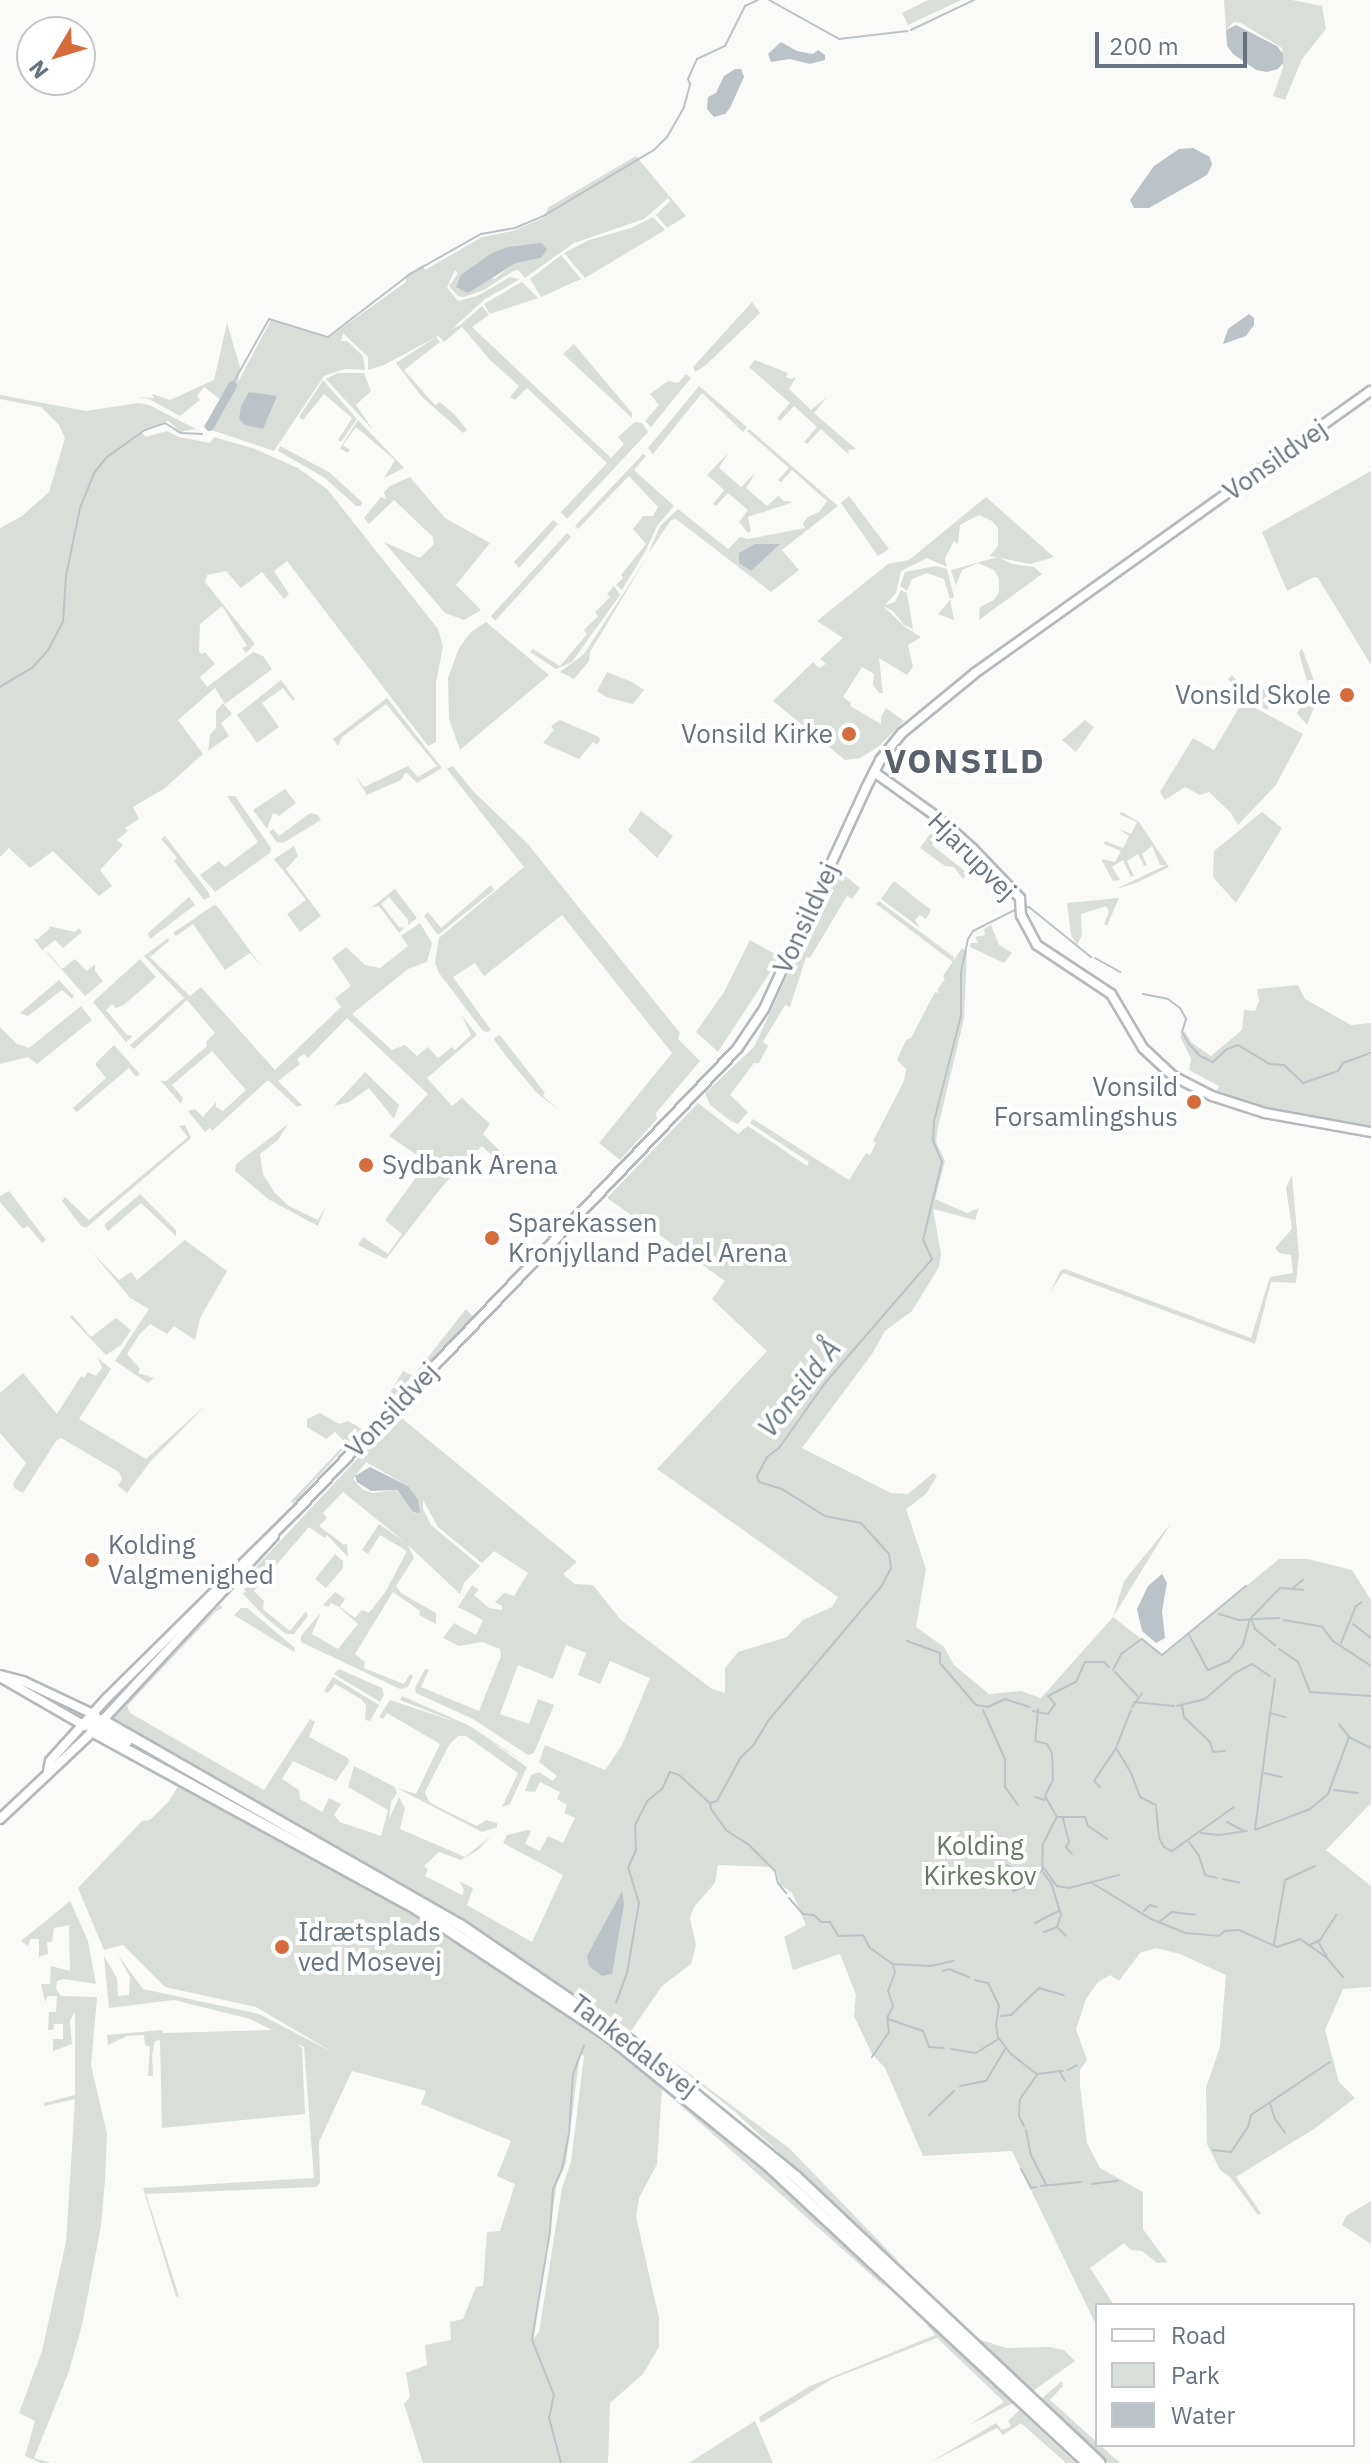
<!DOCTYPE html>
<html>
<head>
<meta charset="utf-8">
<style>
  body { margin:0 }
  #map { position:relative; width:1371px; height:2463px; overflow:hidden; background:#fafaf8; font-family:"IBM Plex Sans",sans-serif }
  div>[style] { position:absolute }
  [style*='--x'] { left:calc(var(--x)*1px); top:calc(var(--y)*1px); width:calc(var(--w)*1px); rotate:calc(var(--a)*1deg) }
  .green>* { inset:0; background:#daded8 }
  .water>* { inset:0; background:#bbc3c8 }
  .stream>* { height:2px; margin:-1px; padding:0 1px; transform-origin:1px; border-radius:1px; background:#bbc3c8 }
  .river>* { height:9px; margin:-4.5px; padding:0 4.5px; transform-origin:4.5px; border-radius:4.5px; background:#bbc3c8 }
  .roads { filter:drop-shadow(2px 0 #b4b9be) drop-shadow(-2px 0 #b4b9be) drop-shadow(0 2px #b4b9be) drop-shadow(0 -2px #b4b9be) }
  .secondary>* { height:8px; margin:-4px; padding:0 4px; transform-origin:4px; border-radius:4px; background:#fff }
  .highway>* { height:10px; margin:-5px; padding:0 5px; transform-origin:5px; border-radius:5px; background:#fff }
  .dots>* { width:22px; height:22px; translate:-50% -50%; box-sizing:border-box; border:4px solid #fff; border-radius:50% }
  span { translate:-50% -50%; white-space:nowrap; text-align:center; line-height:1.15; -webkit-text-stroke:8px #fff; paint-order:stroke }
  .street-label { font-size:26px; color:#677380 }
  .poi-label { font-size:26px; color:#677380 }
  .right { translate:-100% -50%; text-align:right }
  .left { translate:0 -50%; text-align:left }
  .park-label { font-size:26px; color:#687966 }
  .water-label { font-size:28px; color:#677881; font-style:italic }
  .district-label { font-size:34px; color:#59626c; font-weight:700; letter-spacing:2px }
  .legend { position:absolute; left:1095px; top:2303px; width:260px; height:144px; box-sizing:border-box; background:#fff; border:2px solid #c2c7cc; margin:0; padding:10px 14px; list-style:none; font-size:24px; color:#677380 }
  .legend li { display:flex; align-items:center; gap:16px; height:40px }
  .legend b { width:40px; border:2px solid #c2c7cc }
  .north { position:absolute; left:16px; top:16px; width:80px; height:80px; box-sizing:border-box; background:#fff; border:2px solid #c2c7cc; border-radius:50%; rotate:232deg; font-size:22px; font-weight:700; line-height:32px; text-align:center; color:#677380 }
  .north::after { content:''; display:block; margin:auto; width:28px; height:36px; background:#d56c3d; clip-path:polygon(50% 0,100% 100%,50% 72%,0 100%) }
  .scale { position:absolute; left:1095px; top:32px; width:152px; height:36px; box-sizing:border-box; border:4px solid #677380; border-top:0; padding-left:10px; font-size:24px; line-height:28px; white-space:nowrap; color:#677380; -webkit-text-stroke:6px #fff; paint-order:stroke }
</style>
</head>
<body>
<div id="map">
  <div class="green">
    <div style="clip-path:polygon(928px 0,961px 0,908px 25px,902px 13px)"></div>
    <div style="clip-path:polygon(1224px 0,1292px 0,1322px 6px,1326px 29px,1302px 59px,1285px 100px,1273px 96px,1283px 68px,1282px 48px,1241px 23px,1234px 22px,1226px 30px)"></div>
    <div style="clip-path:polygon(evenodd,636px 156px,686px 216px,667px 228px,656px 215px,670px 201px,668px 198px,644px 219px,574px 243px,525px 278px,518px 270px,513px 271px,484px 290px,464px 297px,458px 296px,449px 286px,458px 273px,455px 270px,447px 288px,458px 301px,477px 296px,510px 277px,520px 279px,485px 299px,453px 328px,384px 365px,368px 370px,368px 357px,343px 333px,341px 341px,347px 341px,363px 356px,365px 370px,345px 369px,324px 376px,274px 451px,203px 427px,221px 400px,204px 387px,197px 396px,200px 400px,180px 416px,149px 399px,136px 397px,154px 398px,152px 394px,170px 400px,214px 380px,227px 323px,240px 367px,238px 382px,271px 320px,329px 337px,406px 282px,406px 275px,423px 265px,425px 270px,482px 237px,513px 231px,543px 218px,549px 207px,636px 156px,508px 247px,541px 258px,516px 263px,494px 279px,475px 264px,508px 247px)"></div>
    <div style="clip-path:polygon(653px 217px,665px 230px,585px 278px,564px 253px,589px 240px,631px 228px)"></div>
    <div style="clip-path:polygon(561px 255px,581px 279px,541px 297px,530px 279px)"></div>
    <div style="clip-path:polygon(522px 282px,538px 298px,490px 314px,484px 304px)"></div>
    <div style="clip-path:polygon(752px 302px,760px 313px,706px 365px,695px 372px,693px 367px)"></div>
    <div style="clip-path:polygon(482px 306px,489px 315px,472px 327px,611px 458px,624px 444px,618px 437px,635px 422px,642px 423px,648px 432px,567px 519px,561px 512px,607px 463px,527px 388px,515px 400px,510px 397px,519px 386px,490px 360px,462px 327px,444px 342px,438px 335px,460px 325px)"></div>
    <div style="clip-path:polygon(436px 337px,440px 342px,404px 370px,435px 405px,440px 402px,455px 415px,467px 430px,463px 433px,422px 397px,396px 363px)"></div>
    <div style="clip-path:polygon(574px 344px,632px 413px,632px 418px,563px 354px)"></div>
    <div style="clip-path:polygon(755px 360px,788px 373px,786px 377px,791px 379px,796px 377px,789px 389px,811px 410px,827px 397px,814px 413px,856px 449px,848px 450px,849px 455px,821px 429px,807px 444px,804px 442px,817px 427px,794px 406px,780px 421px,777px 418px,790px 403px,749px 367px)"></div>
    <div style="clip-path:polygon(337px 373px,364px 373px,371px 391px,356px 405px,373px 430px,326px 379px)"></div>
    <div style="clip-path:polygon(686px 374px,691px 378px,651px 427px,645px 421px,659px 405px,650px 394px,668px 381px,678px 383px)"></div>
    <div style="clip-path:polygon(323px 380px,357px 419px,341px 442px,338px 440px,352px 418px,324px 394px,303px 420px,299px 417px)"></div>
    <div style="clip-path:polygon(699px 386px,747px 427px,743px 432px,702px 393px,653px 454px,648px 448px)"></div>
    <div style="clip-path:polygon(0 395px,86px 411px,138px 403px,149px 405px,202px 432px,195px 429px,181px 432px,168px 421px,145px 429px,142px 433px,146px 437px,167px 431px,179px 437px,210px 443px,214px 437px,255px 449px,298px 468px,327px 489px,438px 629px,443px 646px,436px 683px,436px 742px,428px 746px,287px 561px,274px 571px,289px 594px,284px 599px,262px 572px,241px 588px,226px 571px,207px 575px,205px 582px,255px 644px,246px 653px,242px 648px,247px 646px,222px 606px,200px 624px,199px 651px,202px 654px,205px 652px,215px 664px,200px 677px,207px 687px,253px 652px,263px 656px,272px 669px,225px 704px,215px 688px,178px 720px,203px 754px,165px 788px,133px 807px,139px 819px,125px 828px,128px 831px,117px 840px,123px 845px,100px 870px,112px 886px,99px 896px,53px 851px,30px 868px,9px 848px,0 857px,0 528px,22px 516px,49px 492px,65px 438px,59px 425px,41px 407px,0 399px)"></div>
    <div style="clip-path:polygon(358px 420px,385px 448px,404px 468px,384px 478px,395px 460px,356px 427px,343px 445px,350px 450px,347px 453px,340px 448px)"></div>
    <div style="clip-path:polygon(749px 429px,838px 506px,782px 550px,799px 570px,771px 592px,676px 519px,671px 520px,648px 554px,660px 526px,678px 509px,728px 549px,740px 537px,748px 539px,805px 528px,803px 523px,808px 517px,819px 512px,827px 501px,792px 470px,781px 482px,778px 480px,789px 468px,747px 431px)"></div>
    <div style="clip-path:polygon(280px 446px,329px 472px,362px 502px,361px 506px,356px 506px,325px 478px,278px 451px)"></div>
    <div style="clip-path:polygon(728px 453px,719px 468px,741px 487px,756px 472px,746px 488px,767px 506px,778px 496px,784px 501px,794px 502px,748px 517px,751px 531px,748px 533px,739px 522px,748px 510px,728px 493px,716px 506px,713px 504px,724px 490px,707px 475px)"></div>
    <div style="clip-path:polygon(643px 454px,646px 456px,634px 470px,674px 506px,657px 526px,645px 552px,622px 590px,616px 585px,623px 578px,621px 575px,646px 544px,633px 529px,643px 516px,653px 516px,658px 507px,629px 476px,578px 529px,575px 526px)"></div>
    <div style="clip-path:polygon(1371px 471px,1371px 665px,1318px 578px,1314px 577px,1287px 591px,1262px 532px)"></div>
    <div style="clip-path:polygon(410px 477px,445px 518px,490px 543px,456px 585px,481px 610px,464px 620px,445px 613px,384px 542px,420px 558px,434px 544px,433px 537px,394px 500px,369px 524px,364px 518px,381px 497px,386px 499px,384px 492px,390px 486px)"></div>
    <div style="clip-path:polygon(849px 496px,889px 549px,878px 556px,841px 503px)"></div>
    <div style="clip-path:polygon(986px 497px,1054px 557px,1030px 564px,990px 556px,998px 546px,998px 528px,992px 521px,979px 515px,960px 525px,958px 544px,954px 541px,945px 558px,947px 567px,927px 558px,901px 571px,896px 593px,885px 605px,895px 602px,901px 590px,907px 593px,913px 629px,904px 625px,893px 611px,883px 606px,905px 627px,921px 637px,908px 645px,913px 667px,907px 675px,879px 658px,883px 693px,879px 693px,873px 685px,874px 674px,862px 667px,843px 697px,851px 703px,850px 706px,881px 724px,881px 717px,886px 708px,904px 721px,878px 747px,860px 758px,845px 760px,773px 701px,813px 662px,819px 668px,826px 664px,820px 659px,843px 638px,817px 621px,888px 564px,909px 560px)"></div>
    <div style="clip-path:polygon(553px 520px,558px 524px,519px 568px,514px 562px)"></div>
    <div style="clip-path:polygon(567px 533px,571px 537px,495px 621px,491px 616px)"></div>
    <div style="clip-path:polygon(647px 557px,590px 652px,589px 661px,574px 679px,560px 672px,584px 654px)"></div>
    <div style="clip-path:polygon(998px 557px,1012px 564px,1034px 567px,1042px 574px,979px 620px,980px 607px,994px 600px,999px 592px,999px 578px,994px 570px,978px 563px,962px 570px,956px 585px,951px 570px)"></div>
    <div style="clip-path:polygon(936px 566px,947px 569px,954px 597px,950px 599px,954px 620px,938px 614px,950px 600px,944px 579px,927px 573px,912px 579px,907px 591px,900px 586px,905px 572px)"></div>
    <div style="clip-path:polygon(614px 586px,620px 595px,572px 662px,556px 669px,530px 652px,533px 649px,560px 666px,587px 634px,584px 630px,598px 616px,595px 612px,610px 597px,607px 594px)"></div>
    <div style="clip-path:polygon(486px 622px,549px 675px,460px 750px,449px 719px,448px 678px,459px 648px,471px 632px)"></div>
    <div style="clip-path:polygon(1302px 648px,1319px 694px,1307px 725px,1297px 713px,1310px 692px,1299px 653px)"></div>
    <div style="clip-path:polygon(607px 672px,632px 682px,644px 690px,633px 704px,606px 697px,597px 691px)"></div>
    <div style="clip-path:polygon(1232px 675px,1246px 692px,1258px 683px,1273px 700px,1267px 710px,1228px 689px,1233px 684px,1228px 679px)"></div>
    <div style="clip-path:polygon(281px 680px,295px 699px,293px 701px,283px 688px,262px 703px,279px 727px,257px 743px,237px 715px)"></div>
    <div style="clip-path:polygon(387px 698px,442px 768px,417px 783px,406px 772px,401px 780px,367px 795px,354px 774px,364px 787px,408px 766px,418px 777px,437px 766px,386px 704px,342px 737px,338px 746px,333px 739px)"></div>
    <div style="clip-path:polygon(1243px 701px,1303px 734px,1276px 785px,1238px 825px,1231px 813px,1209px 792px,1200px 795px,1185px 787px,1165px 800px,1160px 792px,1193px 738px,1214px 750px)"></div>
    <div style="clip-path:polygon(223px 703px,232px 714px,221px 723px,229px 736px,208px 751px,210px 735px,216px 728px,216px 711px)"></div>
    <div style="clip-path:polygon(560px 720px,599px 737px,600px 741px,597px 745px,593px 742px,579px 759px,543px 743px,554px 730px,551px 726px)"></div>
    <div style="clip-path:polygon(1085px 720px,1094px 727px,1076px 752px,1062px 740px)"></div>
    <div style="clip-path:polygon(453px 766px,473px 791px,527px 843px,680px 1033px,678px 1039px,700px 1061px,656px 1113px,657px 1119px,620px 1160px,599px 1143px,672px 1053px,562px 915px,484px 976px,475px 963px,453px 977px,491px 1030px,488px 1032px,483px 1031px,439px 973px,435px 963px,439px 938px,524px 867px,447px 769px)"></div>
    <div style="clip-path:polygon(285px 789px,296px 803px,279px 816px,273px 813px,267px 829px,253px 810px)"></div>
    <div style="clip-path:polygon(227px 796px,235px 796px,271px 848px,270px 853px,215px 892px,200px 875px,219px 861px,225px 867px,258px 842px)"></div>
    <div style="clip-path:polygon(641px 811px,673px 836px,657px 858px,628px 830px)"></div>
    <div style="clip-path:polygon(1122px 812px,1139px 822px,1169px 867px,1136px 883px,1116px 889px,1166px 865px,1160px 865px,1152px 846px,1142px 854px,1147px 865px,1144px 866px,1138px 854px,1127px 861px,1134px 876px,1131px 877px,1123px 860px,1112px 867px,1120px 880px,1113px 881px,1101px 859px,1115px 862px,1121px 851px,1104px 844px,1105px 841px,1123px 848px,1129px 836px,1119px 829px,1131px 834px,1137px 822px,1119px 814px)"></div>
    <div style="clip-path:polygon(1262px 812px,1282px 828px,1236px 903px,1213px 877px,1214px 851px)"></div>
    <div style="clip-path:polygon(310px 813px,318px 815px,321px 820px,283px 843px,277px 842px,269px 832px,273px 829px,279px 836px)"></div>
    <div style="clip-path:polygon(938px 823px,978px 860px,973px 866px,974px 861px,940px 836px,932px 845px,966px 872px,970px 870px,963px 879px,954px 867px,945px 866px,920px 848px)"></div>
    <div style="clip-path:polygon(165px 836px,209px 893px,210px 897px,204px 900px,174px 861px,177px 858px,161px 839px)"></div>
    <div style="clip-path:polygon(294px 846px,298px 856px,286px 869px,321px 916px,300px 932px,287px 914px,306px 900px,274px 859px)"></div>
    <div style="clip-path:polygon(837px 869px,860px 888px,852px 899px,847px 896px,810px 958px,806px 957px,790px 1007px,785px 1005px,763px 1042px,768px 1046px,759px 1063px,754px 1063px,730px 1095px,748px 1112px,738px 1124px,731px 1121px,710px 1105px,705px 1093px,754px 1047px)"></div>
    <div style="clip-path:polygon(894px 881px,931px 910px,926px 919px,920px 915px,915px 920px,920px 928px,881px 899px)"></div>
    <div style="clip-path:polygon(491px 885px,494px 890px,438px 935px,424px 916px,428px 912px,441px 928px)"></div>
    <div style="clip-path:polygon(395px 889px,417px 918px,408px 925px,408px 920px,389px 897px,381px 904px,399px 927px,404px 928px,399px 933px,379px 906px,372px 907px)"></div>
    <div style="clip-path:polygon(189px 897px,195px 905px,150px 939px,148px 933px)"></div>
    <div style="clip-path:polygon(1119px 898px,1107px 926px,1104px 924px,1109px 912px,1106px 906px,1081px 914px,1082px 935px,1077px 945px,1071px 935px,1067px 903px)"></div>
    <div style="clip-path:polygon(879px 901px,954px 957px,953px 962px,876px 904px)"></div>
    <div style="clip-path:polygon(214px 905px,218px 907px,262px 967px,250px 953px,225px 970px,193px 924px,176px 936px,173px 933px)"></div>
    <div style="clip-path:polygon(420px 923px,432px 943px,427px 962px,408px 969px,352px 1014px,392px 1050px,405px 1045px,417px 1056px,428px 1047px,438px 1058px,452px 1047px,455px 1050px,471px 1035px,462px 1016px,477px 1035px,427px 1078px,452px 1106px,462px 1098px,490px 1124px,483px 1134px,509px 1160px,503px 1166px,482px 1146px,445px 1183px,386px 1259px,358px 1245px,363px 1237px,388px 1254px,402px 1234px,385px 1220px,423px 1168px,432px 1173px,433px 1166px,389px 1136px,428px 1094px,347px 1018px,308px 1058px,304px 1054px,297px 1059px,300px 1064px,278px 1081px,302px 1105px,297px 1107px,268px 1080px,212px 1131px,210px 1128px,205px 1132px,188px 1111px,195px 1109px,203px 1117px,216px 1102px,216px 1107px,223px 1111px,246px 1090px,212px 1051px,172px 1085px,183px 1098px,181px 1104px,161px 1081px,166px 1081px,207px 1046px,206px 1042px,215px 1033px,187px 1000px,134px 1049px,130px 1045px,184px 998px,144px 956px,168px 938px,169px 941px,150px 957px,190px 996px,201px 987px,275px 1070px,341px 1007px,335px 998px,351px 986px,332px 958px,346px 947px,365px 965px,380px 968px,408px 946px,401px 936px)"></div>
    <div style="clip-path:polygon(991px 925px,999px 945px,1012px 953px,1004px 963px,970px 947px,971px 943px,978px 943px,975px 937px,985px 935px,984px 929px)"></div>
    <div style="clip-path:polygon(49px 926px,75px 932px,79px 928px,82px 932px,63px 948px,55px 940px,42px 950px,34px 939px,38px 939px,50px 928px)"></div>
    <div style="clip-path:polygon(750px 940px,780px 957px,718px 1052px,696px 1032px,724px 992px)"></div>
    <div style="clip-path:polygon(evenodd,962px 948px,967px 951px,964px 1019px,938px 1127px,936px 1142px,945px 1161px,935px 1199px,967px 1213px,979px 1208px,975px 1220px,933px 1209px,941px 1254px,939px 1267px,912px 1311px,885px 1331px,872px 1354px,802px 1448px,891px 1493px,908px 1494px,933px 1473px,937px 1476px,926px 1494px,906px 1509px,926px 1569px,916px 1627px,944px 1647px,954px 1665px,989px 1694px,1021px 1691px,1041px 1698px,1113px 1617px,1124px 1581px,1171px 1523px,1113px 1617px,1162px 1655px,1279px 1559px,1308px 1559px,1352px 1570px,1371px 1600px,1371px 1803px,1326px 1850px,1371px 1886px,1371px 1987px,1343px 1989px,1325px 2030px,1339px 2082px,1355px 2098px,1314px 2129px,1236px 2177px,1261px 2213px,1258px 2215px,1230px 2177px,1220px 2170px,1207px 2144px,1206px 2088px,1220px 2047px,1226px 1975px,1180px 1954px,1156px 1948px,1140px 1953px,1119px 1981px,1110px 1975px,1098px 1982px,1086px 1999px,1076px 2029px,1087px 2060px,1080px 2070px,1080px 2086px,1087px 2143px,1100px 2168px,1143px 2192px,1143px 2229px,1167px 2262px,1157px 2263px,1142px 2251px,1131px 2250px,1124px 2243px,1090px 2268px,1114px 2305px,1097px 2305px,1097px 2327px,1012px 2151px,923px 2156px,885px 2068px,872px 2054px,854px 2016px,856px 1995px,840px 1954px,793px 1970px,784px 1937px,806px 1925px,792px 1893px,780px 1884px,777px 1872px,770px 1867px,718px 1865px,715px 1883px,694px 1907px,690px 1918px,696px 1945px,691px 1964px,662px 1986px,631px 2031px,437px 1904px,113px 1719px,134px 1694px,220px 1605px,223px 1608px,216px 1611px,127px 1706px,130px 1713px,264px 1790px,310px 1719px,315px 1722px,309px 1737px,348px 1758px,349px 1762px,336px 1781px,293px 1761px,282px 1779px,299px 1790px,300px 1799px,322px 1812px,329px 1798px,341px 1804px,334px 1815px,340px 1822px,381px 1836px,388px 1810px,348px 1787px,354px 1766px,395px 1787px,397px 1793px,391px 1802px,389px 1819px,399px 1797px,405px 1808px,400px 1829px,465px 1857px,491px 1836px,478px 1850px,461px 1860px,439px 1852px,424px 1866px,428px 1869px,425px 1876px,462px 1895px,464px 1890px,459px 1881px,473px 1888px,467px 1905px,532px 1942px,563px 1875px,503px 1843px,507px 1835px,528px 1830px,531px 1831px,525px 1844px,540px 1851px,548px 1836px,563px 1843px,575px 1818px,564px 1813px,567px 1805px,557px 1799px,560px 1792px,540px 1782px,535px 1792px,525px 1791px,531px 1775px,539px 1772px,553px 1781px,557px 1776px,539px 1762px,545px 1745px,605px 1770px,622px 1745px,650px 1678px,610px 1661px,600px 1684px,578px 1675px,586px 1653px,566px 1645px,553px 1679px,518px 1665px,500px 1714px,529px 1724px,538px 1699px,554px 1705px,534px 1753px,528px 1755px,473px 1719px,416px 1693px,415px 1688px,425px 1669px,429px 1670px,421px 1687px,479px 1711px,501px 1656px,500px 1649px,482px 1642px,459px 1646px,443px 1638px,454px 1623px,476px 1635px,483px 1620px,458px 1607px,472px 1585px,479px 1590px,474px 1595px,489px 1608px,502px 1610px,502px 1606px,495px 1602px,504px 1593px,514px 1596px,528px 1573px,494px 1551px,482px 1563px,438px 1527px,423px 1500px,423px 1509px,431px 1525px,480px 1566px,464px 1583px,460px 1594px,408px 1545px,414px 1558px,396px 1586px,401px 1593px,436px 1613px,436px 1624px,419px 1615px,420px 1611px,393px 1592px,355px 1654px,365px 1662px,364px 1668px,404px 1684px,410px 1674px,413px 1676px,408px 1687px,400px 1689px,301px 1642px,301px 1636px,321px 1612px,312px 1634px,338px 1649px,358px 1624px,339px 1607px,331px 1603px,328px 1607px,323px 1605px,335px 1592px,345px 1599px,340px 1607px,355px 1618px,362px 1610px,369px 1613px,386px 1591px,407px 1551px,380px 1535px,368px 1554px,362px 1550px,379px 1524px,405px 1542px,343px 1492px,323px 1513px,327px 1518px,319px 1526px,344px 1545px,347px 1543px,348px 1557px,327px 1535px,325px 1538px,309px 1527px,254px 1591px,264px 1601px,263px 1609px,290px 1631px,306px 1611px,308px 1616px,294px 1634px,286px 1634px,266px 1618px,242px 1593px,246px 1592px,241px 1583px,398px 1415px,577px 1562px,564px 1573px,565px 1576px,575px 1584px,593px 1585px,621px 1620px,712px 1689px,725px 1693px,725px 1668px,738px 1652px,787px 1637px,803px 1620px,832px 1607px,838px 1597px,657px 1469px,767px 1351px,712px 1299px,725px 1281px,607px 1198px,698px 1103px,738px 1134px,748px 1126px,807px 1166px,809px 1162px,750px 1123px,753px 1119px,849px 1180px,866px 1153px,870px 1155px,876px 1143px,873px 1141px,904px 1081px,906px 1069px,897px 1060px,906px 1040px,911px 1038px,935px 992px,940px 993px,937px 990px,945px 979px,943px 976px,962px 948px,366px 1462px,408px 1486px,418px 1499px,415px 1514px,396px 1490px,372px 1493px,362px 1489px,353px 1479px,366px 1462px)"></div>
    <div style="clip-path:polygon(48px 952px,62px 969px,75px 959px,87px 971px,95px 964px,95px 971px,103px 981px,85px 996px,47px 953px)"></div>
    <div style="clip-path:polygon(140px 959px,156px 977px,125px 1004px,116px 1008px,112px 1004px,106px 1010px,127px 1035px,133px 1036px,126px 1042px,93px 1002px)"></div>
    <div style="clip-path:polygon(59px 980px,74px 996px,72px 999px,62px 990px,28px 1016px,20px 1013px)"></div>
    <div style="clip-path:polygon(1298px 985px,1305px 999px,1351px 1025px,1371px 1023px,1371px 1129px,1296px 1116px,1215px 1094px,1219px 1086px,1189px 1070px,1191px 1059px,1180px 1036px,1185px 1032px,1192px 1043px,1211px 1056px,1242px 1030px,1244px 1010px,1255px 1011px,1259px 1001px,1257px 989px)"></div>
    <div style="clip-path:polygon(81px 1006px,92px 1020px,37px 1064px,28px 1057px,0 1064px,0 1027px,17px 1044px,29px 1048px)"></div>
    <div style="clip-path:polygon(500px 1035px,545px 1093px,543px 1096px,559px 1110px,537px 1093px,509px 1060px,495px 1041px,494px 1038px)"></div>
    <div style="clip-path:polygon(114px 1045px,140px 1074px,136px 1077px,129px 1068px,77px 1112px,73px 1108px,106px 1078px,95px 1064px)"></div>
    <div style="clip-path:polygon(365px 1072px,399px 1105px,394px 1119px,369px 1088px,349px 1102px,334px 1106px)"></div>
    <div style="clip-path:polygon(288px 1124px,278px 1140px,260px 1154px,263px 1174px,274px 1192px,289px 1206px,318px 1220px,325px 1208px,318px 1226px,268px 1199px,235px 1171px,236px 1164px)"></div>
    <div style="clip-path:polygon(185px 1125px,191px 1138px,86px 1228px,81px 1226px,62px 1201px,65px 1197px,89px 1220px,188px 1137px,179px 1126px)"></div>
    <div style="clip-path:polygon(1292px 1175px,1299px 1255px,1296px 1283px,1271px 1282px,1255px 1344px,1063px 1273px,1050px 1292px,1061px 1270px,1065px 1269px,1251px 1338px,1270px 1277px,1293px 1273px,1291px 1255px,1279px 1253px,1275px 1248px,1292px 1229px,1286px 1188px)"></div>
    <div style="clip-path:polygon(9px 1191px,46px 1240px,42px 1243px,28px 1226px,23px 1229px,0 1202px,0 1196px)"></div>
    <div style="clip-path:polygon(140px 1194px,176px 1230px,176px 1236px,141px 1203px,108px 1231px,104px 1225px)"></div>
    <div style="clip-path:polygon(185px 1240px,227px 1271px,200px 1318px,195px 1340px,174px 1326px,167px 1334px,150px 1324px,139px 1335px,127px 1354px,140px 1369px,138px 1373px,154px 1378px,148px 1383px,115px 1361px,149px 1309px,130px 1298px,92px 1252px,119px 1280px,131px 1272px,137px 1280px)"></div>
    <div style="clip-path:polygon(466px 1309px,473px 1317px,387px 1406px,384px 1403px,403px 1371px,413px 1376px)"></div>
    <div style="clip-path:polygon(72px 1315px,91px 1337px,116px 1318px,131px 1330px,121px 1345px,106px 1355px,70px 1317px)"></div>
    <div style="clip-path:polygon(98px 1358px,111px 1369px,79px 1419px,146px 1459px,207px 1404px,150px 1462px,127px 1493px,118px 1486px,122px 1479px,119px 1472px,61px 1438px,56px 1441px,23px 1493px,14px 1488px,13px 1483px,26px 1463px,0 1433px,0 1393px,23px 1373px,57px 1414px,81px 1376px,84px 1378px,88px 1372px,96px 1376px,102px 1368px)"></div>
    <div style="clip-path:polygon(320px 1413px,339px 1424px,348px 1421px,362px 1429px,293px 1504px,291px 1501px,346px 1443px,335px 1432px,326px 1439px,307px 1427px,307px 1419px)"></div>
    <div style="clip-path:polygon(335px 1554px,343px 1561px,343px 1568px,326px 1588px,315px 1579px)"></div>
    <div style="clip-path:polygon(241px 1608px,247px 1608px,295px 1648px,294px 1652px,234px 1615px)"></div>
    <div style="clip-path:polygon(339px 1669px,382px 1688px,384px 1695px,380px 1702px,334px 1674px)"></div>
    <div style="clip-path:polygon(333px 1677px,379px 1705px,370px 1721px,365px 1720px,366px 1705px,361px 1699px,335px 1684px,328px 1693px,324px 1691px)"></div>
    <div style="clip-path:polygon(402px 1696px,468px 1725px,526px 1763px,487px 1739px,527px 1767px,510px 1804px,502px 1807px,518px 1773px,466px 1736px,458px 1736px,449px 1745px,425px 1792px,429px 1802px,444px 1810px,477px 1826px,486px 1820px,497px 1823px,497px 1827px,482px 1832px,397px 1788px,416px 1794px,440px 1744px,387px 1713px,383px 1719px,379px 1717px,390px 1700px,456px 1722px,400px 1700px)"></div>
    <div style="clip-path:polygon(evenodd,179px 1785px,385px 1898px,553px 2003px,735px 2142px,823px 2221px,871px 2267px,886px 2288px,662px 2089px,657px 2164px,639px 2198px,636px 2217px,659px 2318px,659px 2347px,643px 2374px,610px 2403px,608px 2463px,423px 2463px,404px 2404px,410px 2397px,406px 2373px,427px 2365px,425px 2345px,451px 2340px,450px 2322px,463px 2319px,476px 2287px,483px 2286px,487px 2232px,500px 2231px,515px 2184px,497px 2176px,511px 2141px,421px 2104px,426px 2091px,352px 2071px,319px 2142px,320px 2183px,317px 2187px,146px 2194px,179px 2296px,176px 2297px,143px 2188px,314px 2178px,304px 2047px,297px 2044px,302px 2048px,305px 2114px,162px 2128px,160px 2040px,155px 2041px,152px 2055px,153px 2076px,148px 2076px,150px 2047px,145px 2045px,144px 2035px,127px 2036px,108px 2045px,107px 2035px,162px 2030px,163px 2033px,272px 2030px,250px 2019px,174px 2000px,109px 2008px,104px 1956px,117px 1978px,118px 1996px,129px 1995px,130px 1977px,118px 1955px,143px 1989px,259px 2014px,334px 2053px,256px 2007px,165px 1987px,123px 1945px,104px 1950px,78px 1888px,142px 1821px,150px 1820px,169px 1801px,179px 1785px,580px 2053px,584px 2056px,571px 2162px,562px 2188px,539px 2332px,533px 2339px,557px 2183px,566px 2163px,580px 2053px)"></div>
    <div style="clip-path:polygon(70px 1901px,88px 1941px,96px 1984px,64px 1979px,57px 1981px,56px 1989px,61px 1996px,97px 1997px,91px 2065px,107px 2134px,105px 2180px,101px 2226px,82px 2325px,68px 2374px,34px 2458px,51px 2463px,41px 2463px,25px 2456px,35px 2421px,19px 2413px,42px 2351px,66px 2242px,75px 2099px,44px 2106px,44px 2103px,75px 2095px,75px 2012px,70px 2021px,72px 2044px,53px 2051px,53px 2039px,63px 2039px,63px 2024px,54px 2024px,53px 2030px,48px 2030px,49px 2012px,56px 2012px,57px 1996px,48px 1996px,45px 2002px,41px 1984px,50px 1984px,51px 1966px,70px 1971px,69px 1926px,76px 1924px,54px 1928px,52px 1942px,47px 1942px,48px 1954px,39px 1957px,39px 1939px,31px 1939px,28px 1946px,21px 1941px)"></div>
    <div style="clip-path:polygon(668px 2058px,789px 2148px,907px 2270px,735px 2112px)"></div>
    <div style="clip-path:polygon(1371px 2201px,1371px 2244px,1342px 2225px,1346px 2216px)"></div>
    <div style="clip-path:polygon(929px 2319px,1013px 2403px,969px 2425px,1004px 2402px,937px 2338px,832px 2379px,761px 2423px,759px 2417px,810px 2386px,935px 2335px,924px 2321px)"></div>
    <div style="clip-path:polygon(978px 2339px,1006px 2348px,1049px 2347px,1064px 2350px,1075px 2361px,1033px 2391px)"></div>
    <div style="clip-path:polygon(1062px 2381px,1063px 2386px,1050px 2400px,1120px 2463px,1108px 2463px,1041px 2399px)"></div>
    <div style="clip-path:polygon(1019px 2410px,1075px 2463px,1066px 2463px,1021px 2423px,1003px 2435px,997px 2428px,929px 2463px,996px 2423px,1002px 2430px,1011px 2426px,1008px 2421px)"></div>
    <div style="clip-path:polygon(755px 2421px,773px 2463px,689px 2463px,734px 2434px)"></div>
  </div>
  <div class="water">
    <div style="clip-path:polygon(1236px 25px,1277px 46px,1283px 54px,1283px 63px,1278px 69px,1267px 72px,1256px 70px,1233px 54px,1227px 46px,1226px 30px)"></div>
    <div style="clip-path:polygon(781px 42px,797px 51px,813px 54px,818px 50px,825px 55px,825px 60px,810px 64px,790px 59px,771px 62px,768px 54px)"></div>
    <div style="clip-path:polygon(735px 69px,741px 69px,744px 77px,730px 108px,725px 114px,714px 117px,707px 109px,708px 97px,716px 93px,724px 76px)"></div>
    <div style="clip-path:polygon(1193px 148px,1210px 157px,1212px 165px,1207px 175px,1149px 208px,1134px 208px,1130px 200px,1154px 166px,1179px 149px)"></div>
    <div style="clip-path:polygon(541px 243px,547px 249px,541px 258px,516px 263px,468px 293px,456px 287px,461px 275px,490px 254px,508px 247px)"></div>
    <div style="clip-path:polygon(1249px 314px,1254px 318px,1254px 325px,1246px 336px,1223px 344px,1228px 329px)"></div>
    <div style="clip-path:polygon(249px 392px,277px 396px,263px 429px,245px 425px,239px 419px,241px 406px)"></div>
    <div style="clip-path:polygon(755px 544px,780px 544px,751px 571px,739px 563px,739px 553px)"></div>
    <div style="clip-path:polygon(370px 1467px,408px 1486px,418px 1499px,420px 1513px,413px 1512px,397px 1490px,371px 1491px,357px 1482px,355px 1476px)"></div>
    <div style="clip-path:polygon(1162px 1574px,1167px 1583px,1162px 1611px,1165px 1638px,1156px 1643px,1142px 1631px,1137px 1609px,1148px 1586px)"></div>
    <div style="clip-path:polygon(622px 1891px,624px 1904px,612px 1974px,602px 1976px,589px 1966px,587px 1956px)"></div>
  </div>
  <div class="stream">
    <div style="--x:769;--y:0;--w:80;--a:29.1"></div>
    <div style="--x:839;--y:39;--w:69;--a:-6.6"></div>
    <div style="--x:911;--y:30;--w:70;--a:-25.5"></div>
    <div style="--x:232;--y:385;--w:76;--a:-60.7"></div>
    <div style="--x:269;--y:319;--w:62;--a:17"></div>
    <div style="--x:328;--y:337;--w:103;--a:-37.5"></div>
    <div style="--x:410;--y:274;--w:81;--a:-29.4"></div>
    <div style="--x:481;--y:234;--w:35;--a:-10"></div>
    <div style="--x:515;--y:228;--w:33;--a:-23"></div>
    <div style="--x:545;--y:215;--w:127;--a:-30.8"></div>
    <div style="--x:654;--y:150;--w:18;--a:-45"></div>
    <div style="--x:667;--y:137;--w:34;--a:-60"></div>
    <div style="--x:684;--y:107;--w:24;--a:-75"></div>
    <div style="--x:690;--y:84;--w:5;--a:-112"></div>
    <div style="--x:688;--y:79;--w:22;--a:-66"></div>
    <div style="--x:697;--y:59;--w:31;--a:-25"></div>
    <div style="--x:725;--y:46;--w:45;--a:-63.4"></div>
    <div style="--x:745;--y:6;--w:14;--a:-25"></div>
    <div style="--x:0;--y:687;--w:37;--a:-31"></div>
    <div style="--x:32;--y:668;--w:24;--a:-48"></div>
    <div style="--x:48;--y:650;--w:32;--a:-62"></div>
    <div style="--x:63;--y:622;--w:46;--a:-86.3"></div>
    <div style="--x:66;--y:576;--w:69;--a:-78.4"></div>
    <div style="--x:80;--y:508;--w:38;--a:-68"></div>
    <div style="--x:94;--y:473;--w:21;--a:-51"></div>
    <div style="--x:107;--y:457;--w:47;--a:-35.4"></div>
    <div style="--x:145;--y:430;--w:21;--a:-19"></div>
    <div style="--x:165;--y:423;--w:19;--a:32"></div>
    <div style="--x:181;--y:433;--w:21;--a:3"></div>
    <div style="--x:1025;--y:908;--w:4;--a:-14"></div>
    <div style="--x:1029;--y:907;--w:80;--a:38.9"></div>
    <div style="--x:1095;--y:958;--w:29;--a:29"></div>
    <div style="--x:1143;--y:994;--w:25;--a:11"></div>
    <div style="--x:1168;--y:999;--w:15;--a:37"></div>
    <div style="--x:1180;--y:1008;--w:13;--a:61"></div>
    <div style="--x:1186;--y:1019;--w:14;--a:107"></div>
    <div style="--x:1182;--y:1032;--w:14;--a:60"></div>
    <div style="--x:1189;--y:1044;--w:16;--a:47"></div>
    <div style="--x:1200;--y:1056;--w:14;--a:25"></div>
    <div style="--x:1213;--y:1062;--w:19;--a:-43"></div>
    <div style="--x:1227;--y:1049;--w:12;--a:-20"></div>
    <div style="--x:1238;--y:1045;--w:37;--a:31"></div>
    <div style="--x:1270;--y:1064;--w:14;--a:4"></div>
    <div style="--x:1284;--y:1065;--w:26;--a:43"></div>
    <div style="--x:1303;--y:1083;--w:37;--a:-19"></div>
    <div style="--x:1338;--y:1071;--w:9;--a:-58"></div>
    <div style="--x:1343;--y:1063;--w:30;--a:-20"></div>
    <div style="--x:1282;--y:1588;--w:21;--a:5"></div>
    <div style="--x:1293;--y:1588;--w:13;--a:-39"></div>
    <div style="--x:1219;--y:1614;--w:21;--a:17"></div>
    <div style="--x:1239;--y:1620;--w:40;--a:-2.9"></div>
    <div style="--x:1284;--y:1620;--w:39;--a:10"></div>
    <div style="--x:1322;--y:1627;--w:18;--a:52"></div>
    <div style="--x:1333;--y:1641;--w:45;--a:33.3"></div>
    <div style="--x:1252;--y:1621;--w:9;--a:69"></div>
    <div style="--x:1255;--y:1629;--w:26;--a:39"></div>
    <div style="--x:1353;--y:1624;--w:23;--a:38"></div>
    <div style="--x:1189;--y:1635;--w:40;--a:62"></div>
    <div style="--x:1208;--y:1670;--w:23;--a:-23"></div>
    <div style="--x:1229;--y:1661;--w:21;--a:-49"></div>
    <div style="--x:1243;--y:1645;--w:27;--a:-75"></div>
    <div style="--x:1250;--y:1619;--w:43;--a:-45.9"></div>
    <div style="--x:907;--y:1641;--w:35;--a:20"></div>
    <div style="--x:940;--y:1653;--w:10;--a:90"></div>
    <div style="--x:940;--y:1663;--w:55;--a:49.4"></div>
    <div style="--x:976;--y:1705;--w:12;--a:9"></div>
    <div style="--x:988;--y:1707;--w:19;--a:-25"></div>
    <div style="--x:1005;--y:1699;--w:26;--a:18"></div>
    <div style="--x:1341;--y:1643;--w:40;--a:-68"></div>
    <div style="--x:1356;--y:1606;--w:7;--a:-34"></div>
    <div style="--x:1279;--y:1649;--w:23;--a:34"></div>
    <div style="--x:1298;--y:1662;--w:32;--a:68"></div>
    <div style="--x:1310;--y:1692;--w:61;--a:3.8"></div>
    <div style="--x:1113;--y:1670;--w:18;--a:-63"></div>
    <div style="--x:1121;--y:1654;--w:26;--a:-36"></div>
    <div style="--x:1142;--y:1639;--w:26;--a:39"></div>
    <div style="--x:1162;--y:1655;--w:109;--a:-39.4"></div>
    <div style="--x:1115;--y:1672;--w:33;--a:47"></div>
    <div style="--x:1275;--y:1679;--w:34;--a:98"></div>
    <div style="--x:1270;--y:1713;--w:16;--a:15"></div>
    <div style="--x:1134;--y:1702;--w:40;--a:5.7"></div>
    <div style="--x:1177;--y:1706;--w:29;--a:-14"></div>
    <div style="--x:1205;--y:1699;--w:40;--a:-41"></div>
    <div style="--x:1235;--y:1673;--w:19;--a:-28"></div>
    <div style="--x:1252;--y:1664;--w:22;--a:34"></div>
    <div style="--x:1182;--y:1706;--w:11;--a:80"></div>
    <div style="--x:1184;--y:1717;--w:36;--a:44"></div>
    <div style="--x:1210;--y:1742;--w:10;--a:73"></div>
    <div style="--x:1213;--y:1752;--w:12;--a:-5"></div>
    <div style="--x:1132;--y:1707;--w:17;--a:-54"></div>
    <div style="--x:1038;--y:1709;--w:32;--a:95"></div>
    <div style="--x:1035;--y:1741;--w:12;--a:14"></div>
    <div style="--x:1047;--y:1744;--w:10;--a:61"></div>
    <div style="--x:1052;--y:1753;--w:27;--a:88"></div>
    <div style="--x:1053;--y:1780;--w:16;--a:117"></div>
    <div style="--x:983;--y:1710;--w:54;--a:65.8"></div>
    <div style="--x:1005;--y:1759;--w:28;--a:90"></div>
    <div style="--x:1005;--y:1787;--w:22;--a:54"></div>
    <div style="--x:1033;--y:1711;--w:15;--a:11"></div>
    <div style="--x:1048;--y:1714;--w:12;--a:-55"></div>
    <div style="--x:1055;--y:1704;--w:11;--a:-131"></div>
    <div style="--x:1048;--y:1696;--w:31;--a:-27"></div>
    <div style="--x:1076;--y:1682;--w:22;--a:-66"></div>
    <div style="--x:1085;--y:1662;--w:19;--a:0"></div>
    <div style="--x:1104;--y:1662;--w:7;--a:45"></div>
    <div style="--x:1339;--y:1724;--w:16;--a:52"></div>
    <div style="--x:1349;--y:1737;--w:25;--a:27"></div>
    <div style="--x:1116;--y:1748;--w:29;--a:59"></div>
    <div style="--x:1131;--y:1773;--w:26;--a:69"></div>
    <div style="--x:1140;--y:1797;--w:18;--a:27"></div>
    <div style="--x:1264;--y:1773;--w:18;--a:13"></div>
    <div style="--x:1100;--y:1787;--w:8;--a:-135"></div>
    <div style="--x:1094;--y:1781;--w:37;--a:-56"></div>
    <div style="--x:1115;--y:1750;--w:43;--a:-68.2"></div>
    <div style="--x:1334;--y:1790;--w:24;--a:7"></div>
    <div style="--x:1035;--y:1797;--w:10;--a:17"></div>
    <div style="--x:710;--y:1803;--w:7;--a:-16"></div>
    <div style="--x:717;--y:1801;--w:50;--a:-61.4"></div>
    <div style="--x:741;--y:1757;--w:16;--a:-43"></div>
    <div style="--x:753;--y:1746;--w:29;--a:-59"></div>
    <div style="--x:768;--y:1721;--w:175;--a:-49.9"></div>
    <div style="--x:881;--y:1587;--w:21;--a:-62"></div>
    <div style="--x:891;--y:1568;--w:14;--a:-98"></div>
    <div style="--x:889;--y:1554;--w:42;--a:-132.1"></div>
    <div style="--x:861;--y:1523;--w:37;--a:-169"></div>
    <div style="--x:825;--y:1516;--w:51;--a:-147.9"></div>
    <div style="--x:782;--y:1489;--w:24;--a:-163"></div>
    <div style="--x:759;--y:1482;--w:6;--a:-108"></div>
    <div style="--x:757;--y:1476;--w:21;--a:-62"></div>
    <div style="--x:767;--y:1457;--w:15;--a:-37"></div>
    <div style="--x:779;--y:1448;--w:80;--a:-54.7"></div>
    <div style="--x:825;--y:1383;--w:164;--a:-49.2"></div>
    <div style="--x:932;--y:1259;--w:21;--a:-115"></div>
    <div style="--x:923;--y:1240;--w:80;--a:-76.3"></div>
    <div style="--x:942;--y:1162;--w:23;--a:-113"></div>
    <div style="--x:933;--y:1141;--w:20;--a:-87"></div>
    <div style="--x:934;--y:1121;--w:108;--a:-75.6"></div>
    <div style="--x:961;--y:1016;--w:44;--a:-90"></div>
    <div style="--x:961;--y:972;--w:34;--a:-78"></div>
    <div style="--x:968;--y:939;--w:9;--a:-58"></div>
    <div style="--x:973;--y:931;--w:47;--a:-26.6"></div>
    <div style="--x:1156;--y:1808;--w:30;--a:84"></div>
    <div style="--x:1159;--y:1838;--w:10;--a:61"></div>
    <div style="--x:1164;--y:1847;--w:9;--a:27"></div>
    <div style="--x:1172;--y:1851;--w:76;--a:-35.4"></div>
    <div style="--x:1057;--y:1817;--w:28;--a:0"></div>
    <div style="--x:1085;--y:1817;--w:9;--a:72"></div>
    <div style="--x:1088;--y:1826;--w:23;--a:34"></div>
    <div style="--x:1063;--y:1819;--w:24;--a:75"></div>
    <div style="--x:1069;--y:1842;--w:6;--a:121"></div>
    <div style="--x:1066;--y:1847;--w:9;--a:49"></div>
    <div style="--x:1227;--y:1822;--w:19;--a:28"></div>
    <div style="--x:1255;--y:1829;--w:117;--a:-82.6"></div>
    <div style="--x:1255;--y:1830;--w:59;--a:-20.9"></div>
    <div style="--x:1310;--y:1809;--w:23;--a:-40"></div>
    <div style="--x:1328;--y:1794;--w:61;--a:-69.8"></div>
    <div style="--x:1201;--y:1833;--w:18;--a:6"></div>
    <div style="--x:1219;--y:1835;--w:28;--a:-8"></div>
    <div style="--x:1189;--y:1842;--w:17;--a:54"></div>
    <div style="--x:1199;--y:1856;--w:20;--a:72"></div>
    <div style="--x:1205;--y:1875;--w:12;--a:14"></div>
    <div style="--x:1007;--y:1865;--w:26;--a:32"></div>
    <div style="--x:1043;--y:1867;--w:24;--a:54"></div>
    <div style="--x:1057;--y:1886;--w:12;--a:9"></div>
    <div style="--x:1069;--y:1888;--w:52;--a:-14.6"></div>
    <div style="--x:1223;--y:1879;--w:17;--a:13"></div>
    <div style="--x:1092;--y:1883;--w:69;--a:31.4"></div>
    <div style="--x:1151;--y:1919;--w:38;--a:22"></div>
    <div style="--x:1186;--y:1933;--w:33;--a:5"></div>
    <div style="--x:1219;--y:1936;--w:8;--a:-40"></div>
    <div style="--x:1225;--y:1931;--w:14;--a:-4"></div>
    <div style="--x:1239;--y:1930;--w:42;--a:24.1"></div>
    <div style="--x:1277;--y:1947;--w:24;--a:-19"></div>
    <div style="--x:1300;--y:1939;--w:33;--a:35"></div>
    <div style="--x:1327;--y:1958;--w:25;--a:50"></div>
    <div style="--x:1013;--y:1891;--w:14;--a:-21"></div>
    <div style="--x:1026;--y:1886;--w:23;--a:-45"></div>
    <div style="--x:789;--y:1898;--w:21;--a:49"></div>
    <div style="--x:803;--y:1914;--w:11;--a:5"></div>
    <div style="--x:814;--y:1915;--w:10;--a:45"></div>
    <div style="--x:821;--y:1922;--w:9;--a:0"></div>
    <div style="--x:830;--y:1922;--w:16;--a:60"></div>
    <div style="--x:838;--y:1936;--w:25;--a:-2"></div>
    <div style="--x:863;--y:1935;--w:15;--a:62"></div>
    <div style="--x:870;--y:1948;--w:28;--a:35"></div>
    <div style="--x:893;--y:1964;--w:38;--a:3"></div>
    <div style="--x:931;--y:1966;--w:23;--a:-13"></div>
    <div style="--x:1144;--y:1911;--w:8;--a:-45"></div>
    <div style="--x:1150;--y:1905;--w:7;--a:16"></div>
    <div style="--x:1159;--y:1922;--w:16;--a:-38"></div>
    <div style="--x:1172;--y:1912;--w:23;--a:7"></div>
    <div style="--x:1035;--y:1923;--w:27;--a:-27"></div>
    <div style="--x:1058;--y:1928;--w:11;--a:45"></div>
    <div style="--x:1044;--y:1932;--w:14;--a:-21"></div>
    <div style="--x:1057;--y:1927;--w:13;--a:-72"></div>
    <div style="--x:1061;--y:1915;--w:34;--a:-107"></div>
    <div style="--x:1051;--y:1883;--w:15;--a:-127"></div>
    <div style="--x:1042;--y:1871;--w:27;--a:-88"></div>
    <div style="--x:1043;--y:1844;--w:30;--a:-63"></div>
    <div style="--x:1057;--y:1817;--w:24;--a:-120"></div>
    <div style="--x:1318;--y:1942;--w:17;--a:59"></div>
    <div style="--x:1274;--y:1944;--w:65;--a:-80.2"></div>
    <div style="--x:1285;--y:1880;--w:33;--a:-25"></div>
    <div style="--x:1310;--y:1945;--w:11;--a:-27"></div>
    <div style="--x:1320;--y:1940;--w:30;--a:-57"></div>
    <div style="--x:943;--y:1971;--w:6;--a:-18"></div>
    <div style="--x:949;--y:1969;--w:22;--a:22"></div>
    <div style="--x:975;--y:1980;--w:13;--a:13"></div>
    <div style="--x:988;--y:1983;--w:25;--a:64"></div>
    <div style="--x:999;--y:2006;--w:19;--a:99"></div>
    <div style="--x:996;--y:2025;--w:12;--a:81"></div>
    <div style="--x:998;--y:2037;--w:21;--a:53"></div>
    <div style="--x:1011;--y:2054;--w:33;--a:38"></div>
    <div style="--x:1037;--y:2074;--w:26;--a:-7"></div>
    <div style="--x:616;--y:2003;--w:32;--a:-70"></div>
    <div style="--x:627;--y:1973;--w:71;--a:-80.3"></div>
    <div style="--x:639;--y:1903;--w:37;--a:-107"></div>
    <div style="--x:628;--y:1868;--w:20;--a:-66"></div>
    <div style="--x:636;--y:1850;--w:25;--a:-92"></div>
    <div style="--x:635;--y:1825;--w:27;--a:-63"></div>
    <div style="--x:647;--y:1801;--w:19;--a:-39"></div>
    <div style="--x:662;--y:1789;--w:19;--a:-65"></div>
    <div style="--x:670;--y:1772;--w:9;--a:18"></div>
    <div style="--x:679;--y:1775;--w:42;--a:42.1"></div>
    <div style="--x:710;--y:1803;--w:6;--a:81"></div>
    <div style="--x:711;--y:1809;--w:27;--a:54"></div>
    <div style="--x:727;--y:1831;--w:26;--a:32"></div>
    <div style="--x:749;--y:1845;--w:37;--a:45"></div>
    <div style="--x:775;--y:1871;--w:12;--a:76"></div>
    <div style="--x:778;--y:1883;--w:13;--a:51"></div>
    <div style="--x:1001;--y:2016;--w:10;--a:-6"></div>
    <div style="--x:1011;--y:2015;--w:39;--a:-44"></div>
    <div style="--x:1039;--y:1988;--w:26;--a:16"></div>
    <div style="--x:888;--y:2019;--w:37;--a:19"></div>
    <div style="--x:923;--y:2031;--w:17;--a:69"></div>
    <div style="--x:929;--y:2047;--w:15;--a:4"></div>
    <div style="--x:951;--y:2049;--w:25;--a:9"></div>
    <div style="--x:976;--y:2053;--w:26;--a:-32"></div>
    <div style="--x:872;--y:2057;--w:30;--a:-56"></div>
    <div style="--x:889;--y:2032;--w:14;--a:-98"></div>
    <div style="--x:887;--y:2018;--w:13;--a:-63"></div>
    <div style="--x:893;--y:2006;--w:16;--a:-108"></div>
    <div style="--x:888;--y:1991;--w:19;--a:-69"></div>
    <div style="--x:895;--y:1973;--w:8;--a:-104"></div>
    <div style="--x:1068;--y:2070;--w:10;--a:-29"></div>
    <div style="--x:1060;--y:2072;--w:10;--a:61"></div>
    <div style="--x:960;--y:2086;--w:26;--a:-11"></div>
    <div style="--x:986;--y:2081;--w:37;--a:-59"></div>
    <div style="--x:1270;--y:2103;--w:17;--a:73"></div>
    <div style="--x:1275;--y:2119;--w:17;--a:54"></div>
    <div style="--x:929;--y:2115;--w:35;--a:-44"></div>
    <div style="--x:1024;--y:2126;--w:11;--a:-117"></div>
    <div style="--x:1019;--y:2116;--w:17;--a:-87"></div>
    <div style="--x:1020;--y:2099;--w:29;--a:-55"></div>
    <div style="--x:1026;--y:2130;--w:25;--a:79"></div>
    <div style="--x:1031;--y:2155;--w:34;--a:63"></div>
    <div style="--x:1213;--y:2150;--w:18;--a:6"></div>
    <div style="--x:1231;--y:2152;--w:30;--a:-56"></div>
    <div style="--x:1248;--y:2127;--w:12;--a:-76"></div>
    <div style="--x:1251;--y:2115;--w:95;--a:-33.9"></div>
    <div style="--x:1021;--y:2169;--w:21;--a:62"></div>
    <div style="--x:1031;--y:2188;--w:5;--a:-11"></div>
    <div style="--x:1092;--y:2184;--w:26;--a:-7"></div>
    <div style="--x:1041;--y:2186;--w:40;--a:-5.7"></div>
    <div style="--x:561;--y:2463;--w:47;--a:-104.9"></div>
    <div style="--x:549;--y:2418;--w:24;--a:-78"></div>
    <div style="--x:554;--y:2395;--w:59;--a:-111.8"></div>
    <div style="--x:532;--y:2340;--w:110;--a:-80.6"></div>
    <div style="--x:550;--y:2231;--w:42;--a:-85.9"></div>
    <div style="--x:553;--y:2189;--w:22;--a:-66"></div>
    <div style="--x:562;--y:2169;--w:36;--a:-79"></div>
    <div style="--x:569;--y:2134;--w:60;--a:-86.2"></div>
    <div style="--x:573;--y:2074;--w:31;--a:-69"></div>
  </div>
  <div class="river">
    <div style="--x:209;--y:426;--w:47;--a:-60.7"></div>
  </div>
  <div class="roads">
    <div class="secondary">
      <div style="--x:874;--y:772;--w:81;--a:35.5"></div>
      <div style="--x:940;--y:819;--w:45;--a:42.3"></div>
      <div style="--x:973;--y:849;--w:68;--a:46.2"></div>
      <div style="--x:1020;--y:898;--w:17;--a:87"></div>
      <div style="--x:1021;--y:915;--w:34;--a:62"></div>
      <div style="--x:1037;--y:945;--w:89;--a:33.5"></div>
      <div style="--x:1111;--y:994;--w:63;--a:59.3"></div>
      <div style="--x:1143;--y:1048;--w:41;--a:43"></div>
      <div style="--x:1173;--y:1076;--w:44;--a:27.1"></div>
      <div style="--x:1212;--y:1096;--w:56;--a:17.8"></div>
      <div style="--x:1265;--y:1113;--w:108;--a:10.2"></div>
      <div style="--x:0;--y:1675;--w:24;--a:15"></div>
      <div style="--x:23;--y:1681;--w:80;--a:25.3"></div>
      <div style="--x:0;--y:1677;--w:98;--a:30"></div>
      <div style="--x:48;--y:1770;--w:9;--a:-77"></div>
      <div style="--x:50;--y:1761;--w:85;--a:-47.9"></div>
      <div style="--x:107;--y:1698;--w:263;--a:-44.7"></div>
      <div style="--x:294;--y:1513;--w:642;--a:-46.33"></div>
      <div style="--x:737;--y:1049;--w:48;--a:-56"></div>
      <div style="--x:764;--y:1009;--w:243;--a:-65.2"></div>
      <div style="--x:866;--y:788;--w:31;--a:-63"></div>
      <div style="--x:880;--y:760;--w:35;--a:-51"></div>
      <div style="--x:902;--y:733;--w:94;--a:-39.4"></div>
      <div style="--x:975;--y:673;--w:486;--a:-35.5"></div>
      <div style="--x:0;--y:1819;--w:121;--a:-43.3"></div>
      <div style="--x:88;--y:1736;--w:273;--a:-47.1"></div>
    </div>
    <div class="highway">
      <div style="--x:102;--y:1720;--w:413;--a:29.8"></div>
      <div style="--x:460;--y:1925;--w:206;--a:34.3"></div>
      <div style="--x:630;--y:2041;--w:215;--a:39.3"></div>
      <div style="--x:796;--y:2177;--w:417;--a:43.3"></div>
      <div style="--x:83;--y:1724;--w:11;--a:-10"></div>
      <div style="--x:94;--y:1722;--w:38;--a:30"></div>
      <div style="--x:92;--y:1731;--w:371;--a:28.7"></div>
      <div style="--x:417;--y:1909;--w:230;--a:33.5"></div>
      <div style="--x:609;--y:2036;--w:206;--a:39.1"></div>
      <div style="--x:769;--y:2166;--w:435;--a:43"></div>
    </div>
  </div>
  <div class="dots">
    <div style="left:1347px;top:695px;background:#d56c3d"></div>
    <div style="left:849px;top:734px;background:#d56c3d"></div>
    <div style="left:1194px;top:1102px;background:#d56c3d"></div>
    <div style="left:366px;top:1165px;background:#d56c3d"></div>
    <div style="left:492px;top:1238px;background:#d56c3d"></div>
    <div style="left:92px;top:1560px;background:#d56c3d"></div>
    <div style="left:282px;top:1947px;background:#d56c3d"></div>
  </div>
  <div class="street-label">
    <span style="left:1275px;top:460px;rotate:-35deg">Vonsildvej</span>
    <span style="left:972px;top:856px;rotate:45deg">Hjarupvej</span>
    <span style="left:806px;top:918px;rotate:-65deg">Vonsildvej</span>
    <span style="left:392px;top:1410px;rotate:-46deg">Vonsildvej</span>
    <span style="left:634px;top:2046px;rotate:37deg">Tankedalsvej</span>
  </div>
  <div class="poi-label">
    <span class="right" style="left:1331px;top:695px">Vonsild Skole</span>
    <span class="right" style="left:833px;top:734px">Vonsild Kirke</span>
    <span class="right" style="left:1178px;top:1102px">Vonsild<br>Forsamlingshus</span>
    <span class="left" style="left:382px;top:1165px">Sydbank Arena</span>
    <span class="left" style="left:508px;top:1238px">Sparekassen<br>Kronjylland Padel Arena</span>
    <span class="left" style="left:108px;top:1560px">Kolding<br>Valgmenighed</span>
    <span class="left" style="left:298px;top:1947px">Idrætsplads<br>ved Mosevej</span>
  </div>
  <div class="park-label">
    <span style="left:980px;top:1861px">Kolding<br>Kirkeskov</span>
  </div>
  <div class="water-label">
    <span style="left:799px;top:1388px;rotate:-52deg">Vonsild Å</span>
  </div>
  <div class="district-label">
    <span style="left:965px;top:761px">VONSILD</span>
  </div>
  <ul class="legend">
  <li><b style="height:10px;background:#fff"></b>Road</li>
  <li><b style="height:22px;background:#daded8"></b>Park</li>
  <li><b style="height:22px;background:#bbc3c8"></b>Water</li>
  </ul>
  <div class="north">N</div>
  <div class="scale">200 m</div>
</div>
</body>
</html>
